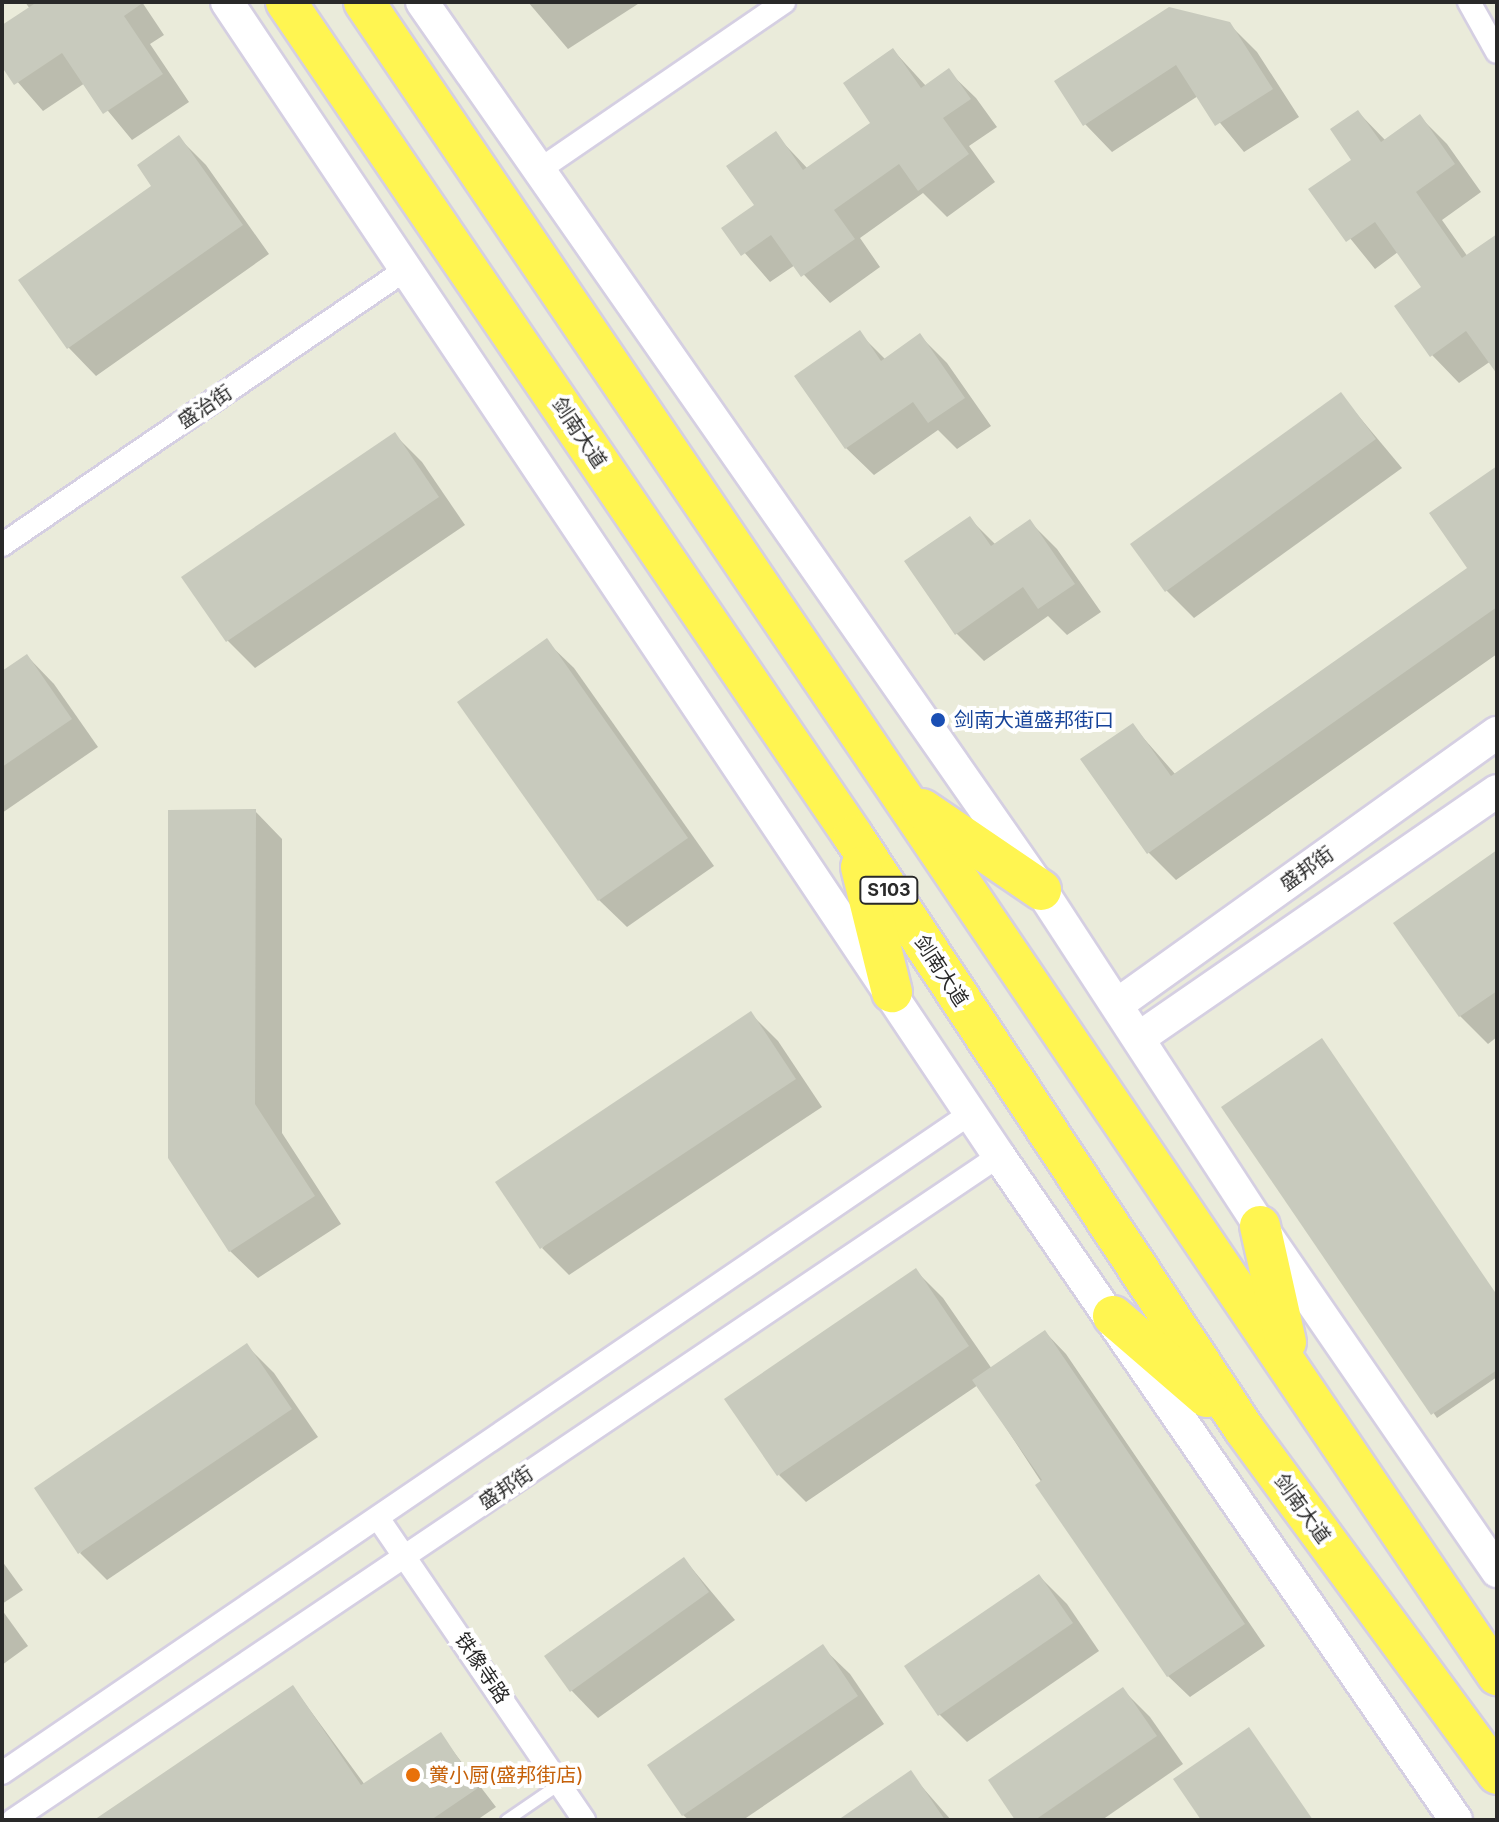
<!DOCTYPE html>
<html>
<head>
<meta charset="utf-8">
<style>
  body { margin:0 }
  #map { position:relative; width:1499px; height:1822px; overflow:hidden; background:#eaebda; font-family:Inter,"Noto Sans SC",sans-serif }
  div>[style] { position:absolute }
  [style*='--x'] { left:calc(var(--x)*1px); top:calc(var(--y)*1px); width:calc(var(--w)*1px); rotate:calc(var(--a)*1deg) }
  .shadow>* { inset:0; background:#0003 }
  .building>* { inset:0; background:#c8cabd }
  .roads { filter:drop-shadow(2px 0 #d5cfe2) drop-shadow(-2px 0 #d5cfe2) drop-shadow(0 2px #d5cfe2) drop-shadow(0 -2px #d5cfe2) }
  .lane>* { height:11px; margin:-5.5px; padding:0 5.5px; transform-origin:5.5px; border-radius:5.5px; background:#fff }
  .street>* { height:22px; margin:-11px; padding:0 11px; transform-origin:11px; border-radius:11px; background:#fff }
  .secondary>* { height:32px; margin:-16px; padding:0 16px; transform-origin:16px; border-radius:16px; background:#fff }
  .highway>* { height:40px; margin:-20px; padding:0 20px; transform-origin:20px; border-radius:20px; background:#fff551 }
  .dots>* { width:22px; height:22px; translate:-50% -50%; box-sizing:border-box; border:4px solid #fff; border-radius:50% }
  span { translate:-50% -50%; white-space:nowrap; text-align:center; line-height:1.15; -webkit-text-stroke:8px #fff; paint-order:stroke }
  .shield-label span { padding:2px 6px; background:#fff; border:2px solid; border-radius:6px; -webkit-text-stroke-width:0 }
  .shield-label { font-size:18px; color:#292929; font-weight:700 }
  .street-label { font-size:20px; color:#292929 }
  .transit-label { font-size:20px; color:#164399 }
  .left { translate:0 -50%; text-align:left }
  .food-label { font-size:20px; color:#c56008 }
  .frame { position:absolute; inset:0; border:4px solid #292929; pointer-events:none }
</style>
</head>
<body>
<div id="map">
  <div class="shadow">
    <div style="clip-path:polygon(25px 2px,142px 2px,164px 35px,150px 44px,189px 102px,132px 140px,85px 83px,43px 111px,2px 64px,2px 27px,30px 9px)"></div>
    <div style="clip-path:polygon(528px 2px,641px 2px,568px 49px)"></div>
    <div style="clip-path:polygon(1229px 24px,1257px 52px,1299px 117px,1244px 152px,1198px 96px,1112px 152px,1085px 124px)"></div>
    <div style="clip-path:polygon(893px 50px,926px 86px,948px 71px,976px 98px,997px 127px,969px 146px,995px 182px,947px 217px,923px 193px,860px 238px,880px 267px,830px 303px,795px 265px,770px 282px,724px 229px,756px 206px,775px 134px,808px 169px,873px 123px)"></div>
    <div style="clip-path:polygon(1358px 112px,1386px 141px,1420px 117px,1447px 144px,1481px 192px,1442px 220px,1468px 257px,1497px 236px,1497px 367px,1491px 361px,1459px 383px,1432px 355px,1423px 288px,1398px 252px,1375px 269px,1311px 190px,1354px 160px)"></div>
    <div style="clip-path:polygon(179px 138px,206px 165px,269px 254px,96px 376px,69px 348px,21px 280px,154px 186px)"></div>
    <div style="clip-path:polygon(859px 333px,886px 360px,920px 336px,947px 363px,991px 426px,957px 449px,938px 430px,874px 475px,846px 448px)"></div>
    <div style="clip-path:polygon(1341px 395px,1402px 468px,1194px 618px,1166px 590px)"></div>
    <div style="clip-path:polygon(394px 434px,422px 462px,465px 525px,255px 668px,228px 641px,184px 578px)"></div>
    <div style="clip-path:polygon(1497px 475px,1497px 654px,1176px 880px,1149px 853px,1132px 725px,1176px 775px,1470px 568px)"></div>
    <div style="clip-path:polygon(969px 518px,996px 545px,1030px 522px,1057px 549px,1101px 612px,1067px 635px,1048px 616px,984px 661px,956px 633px)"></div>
    <div style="clip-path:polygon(546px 641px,574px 668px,714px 866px,627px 927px,599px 900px)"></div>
    <div style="clip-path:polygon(27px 656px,54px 684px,98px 747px,2px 813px,2px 673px)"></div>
    <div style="clip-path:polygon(255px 811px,282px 839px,282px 1133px,341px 1224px,258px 1278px,230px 1251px)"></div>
    <div style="clip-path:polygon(1497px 853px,1497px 1037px,1488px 1044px,1460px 1016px,1396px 924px)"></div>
    <div style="clip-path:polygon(751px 1014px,778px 1041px,822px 1107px,569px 1275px,542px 1248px)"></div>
    <div style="clip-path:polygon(1224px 1108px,1497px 1296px,1497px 1377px,1437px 1418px)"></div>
    <div style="clip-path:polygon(916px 1271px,943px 1298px,992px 1369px,1045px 1332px,1066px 1354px,1265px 1646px,1190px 1697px,1168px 1676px,978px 1385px,806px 1502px,779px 1475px)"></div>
    <div style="clip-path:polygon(247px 1346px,274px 1373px,318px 1437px,107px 1580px,80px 1553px)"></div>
    <div style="clip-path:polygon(684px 1559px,735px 1620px,598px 1718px,571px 1690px)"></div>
    <div style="clip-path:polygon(2px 1561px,23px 1590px,2px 1604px)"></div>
    <div style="clip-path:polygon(1039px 1576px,1067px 1604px,1099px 1651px,967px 1742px,939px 1714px)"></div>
    <div style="clip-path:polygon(2px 1610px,28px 1646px,2px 1665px)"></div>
    <div style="clip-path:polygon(822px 1647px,850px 1674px,884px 1724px,743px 1820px,689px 1820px,683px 1815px)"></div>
    <div style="clip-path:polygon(293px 1687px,365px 1785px,440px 1734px,496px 1807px,477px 1820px,98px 1820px)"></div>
    <div style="clip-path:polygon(1123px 1690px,1150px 1717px,1183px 1764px,1102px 1820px,1018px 1820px)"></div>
    <div style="clip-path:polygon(910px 1773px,951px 1820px,841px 1820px)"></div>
  </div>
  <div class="building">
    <div style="clip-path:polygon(37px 2px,144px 2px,124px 16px,163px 74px,103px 114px,62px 53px,14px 85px,2px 67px,2px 25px)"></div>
    <div style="clip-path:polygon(1169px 7px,1230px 22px,1273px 89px,1215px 126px,1176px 65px,1083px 126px,1054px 81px)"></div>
    <div style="clip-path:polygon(893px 48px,921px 88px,949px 68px,971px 99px,943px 118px,969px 154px,918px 191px,899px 164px,834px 210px,855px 239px,801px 277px,771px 235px,741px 256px,721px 228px,754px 205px,726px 166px,776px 131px,803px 170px,870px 123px,843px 83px)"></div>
    <div style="clip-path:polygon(1358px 110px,1381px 142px,1420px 114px,1455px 164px,1416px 192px,1462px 258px,1497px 234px,1497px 374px,1466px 331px,1430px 357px,1394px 306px,1421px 287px,1375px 222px,1346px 242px,1308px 189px,1351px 160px,1330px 129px)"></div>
    <div style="clip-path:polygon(179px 135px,243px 225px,67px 349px,18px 280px,151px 186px,137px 165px)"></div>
    <div style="clip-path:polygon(860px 330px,881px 361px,920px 333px,965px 398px,928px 423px,913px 402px,845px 449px,794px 376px)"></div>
    <div style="clip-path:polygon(1341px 392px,1376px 439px,1165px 592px,1130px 544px)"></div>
    <div style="clip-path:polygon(395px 432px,439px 497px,226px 642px,181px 577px)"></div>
    <div style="clip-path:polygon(1497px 466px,1497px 607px,1147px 854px,1080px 759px,1133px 723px,1171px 776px,1467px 568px,1429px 513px)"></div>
    <div style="clip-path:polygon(970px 516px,991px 546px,1030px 519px,1075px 584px,1038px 609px,1023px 587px,955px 635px,904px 561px)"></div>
    <div style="clip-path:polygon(547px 638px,688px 838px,598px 901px,457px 702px)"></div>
    <div style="clip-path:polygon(27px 654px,72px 719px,2px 767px,2px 671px)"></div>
    <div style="clip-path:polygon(256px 809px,255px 1104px,315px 1196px,229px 1252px,168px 1158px,168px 810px)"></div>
    <div style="clip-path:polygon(1497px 850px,1497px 991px,1459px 1017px,1393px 923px)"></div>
    <div style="clip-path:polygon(751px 1011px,796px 1079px,540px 1249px,495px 1182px)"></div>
    <div style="clip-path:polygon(1322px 1038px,1497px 1295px,1497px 1370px,1431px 1415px,1221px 1107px)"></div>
    <div style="clip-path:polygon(916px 1268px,969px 1346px,777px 1476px,724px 1399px)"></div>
    <div style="clip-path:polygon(1045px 1330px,1245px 1624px,1167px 1677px,1035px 1485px,1042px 1480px,972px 1380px)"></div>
    <div style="clip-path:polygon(247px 1343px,292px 1409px,78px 1554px,34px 1488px)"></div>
    <div style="clip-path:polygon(684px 1557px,709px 1592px,570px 1692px,544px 1656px)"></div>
    <div style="clip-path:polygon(1039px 1574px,1073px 1623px,938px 1716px,904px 1666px)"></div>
    <div style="clip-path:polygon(823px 1644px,858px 1696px,682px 1816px,647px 1765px)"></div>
    <div style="clip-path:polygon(293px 1685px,361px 1785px,441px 1732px,478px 1788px,431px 1820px,94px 1820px)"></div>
    <div style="clip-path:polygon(1123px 1687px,1157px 1736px,1035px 1820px,1015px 1820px,988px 1780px)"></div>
    <div style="clip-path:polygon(1249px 1727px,1313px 1820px,1201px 1820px,1173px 1779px)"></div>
    <div style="clip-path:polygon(911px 1770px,945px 1820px,838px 1820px)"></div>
  </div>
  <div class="roads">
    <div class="lane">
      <div style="--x:506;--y:1820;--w:65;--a:-34.4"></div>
    </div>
    <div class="street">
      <div style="--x:1469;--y:2;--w:57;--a:60.8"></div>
      <div style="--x:539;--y:170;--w:297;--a:-34.4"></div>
      <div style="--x:2;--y:545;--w:491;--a:-34.3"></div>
      <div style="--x:378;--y:1518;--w:366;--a:55.7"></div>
      <div style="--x:2;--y:1773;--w:1172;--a:-34.26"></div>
      <div style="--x:13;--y:1820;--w:1189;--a:-33.96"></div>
    </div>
    <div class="secondary">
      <div style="--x:227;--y:2;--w:1388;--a:56.22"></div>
      <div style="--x:999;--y:1156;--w:806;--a:55.46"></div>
      <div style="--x:422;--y:2;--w:1082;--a:55.12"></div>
      <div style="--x:1041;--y:890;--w:401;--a:56.9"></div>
      <div style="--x:1260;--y:1226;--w:419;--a:55.5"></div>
      <div style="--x:1118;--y:1004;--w:466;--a:-35.6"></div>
      <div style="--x:1139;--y:1038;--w:435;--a:-34.6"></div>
    </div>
    <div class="highway">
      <div style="--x:286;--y:2;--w:1008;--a:55.79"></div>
      <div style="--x:853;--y:836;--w:710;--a:56.6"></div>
      <div style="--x:1244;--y:1429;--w:428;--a:53.7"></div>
      <div style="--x:364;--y:2;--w:2021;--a:55.89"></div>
      <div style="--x:922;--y:809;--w:144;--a:34.2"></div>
      <div style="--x:861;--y:867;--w:129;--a:76.1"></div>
      <div style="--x:1260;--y:1226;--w:119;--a:77.4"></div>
      <div style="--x:1113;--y:1316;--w:124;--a:40.8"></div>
    </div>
  </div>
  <div class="dots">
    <div style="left:938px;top:720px;background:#1a4fb4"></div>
    <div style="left:413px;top:1775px;background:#e8710a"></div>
  </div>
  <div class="shield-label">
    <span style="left:889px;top:890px">S103</span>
  </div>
  <div class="street-label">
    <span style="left:205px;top:407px;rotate:-34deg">盛治街</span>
    <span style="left:579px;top:433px;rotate:56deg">剑南大道</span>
    <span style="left:1307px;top:869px;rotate:-36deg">盛邦街</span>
    <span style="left:941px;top:971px;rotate:57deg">剑南大道</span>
    <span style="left:506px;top:1488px;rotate:-34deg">盛邦街</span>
    <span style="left:1302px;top:1509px;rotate:54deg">剑南大道</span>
    <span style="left:482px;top:1668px;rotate:56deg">铁像寺路</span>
  </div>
  <div class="transit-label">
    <span class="left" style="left:954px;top:720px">剑南大道盛邦街口</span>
  </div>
  <div class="food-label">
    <span class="left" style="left:429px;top:1775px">黉小厨(盛邦街店)</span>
  </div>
  <div class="frame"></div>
</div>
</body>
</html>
